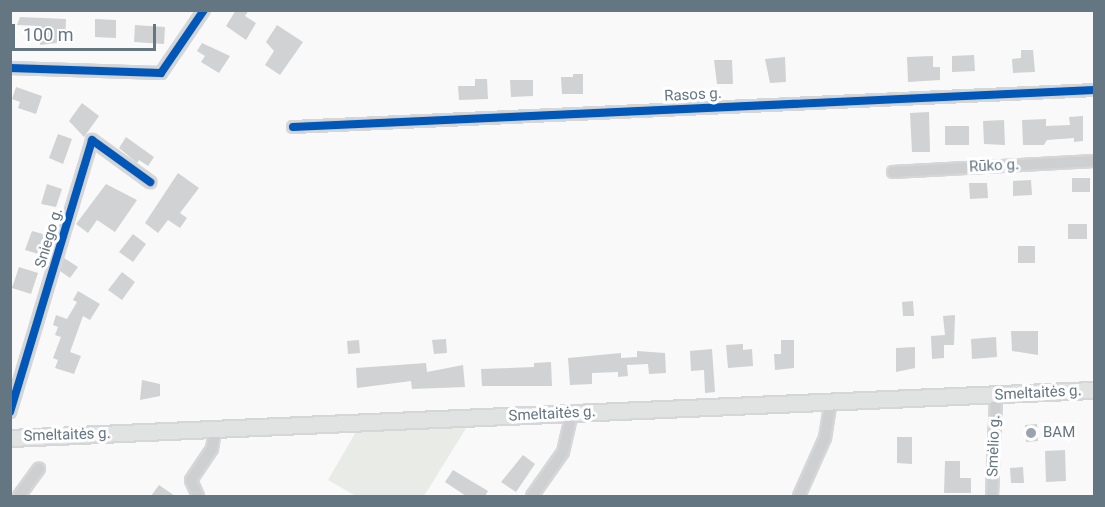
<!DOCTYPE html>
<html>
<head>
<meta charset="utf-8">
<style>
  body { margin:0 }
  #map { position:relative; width:1105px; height:507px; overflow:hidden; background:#f9f9f9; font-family:Roboto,sans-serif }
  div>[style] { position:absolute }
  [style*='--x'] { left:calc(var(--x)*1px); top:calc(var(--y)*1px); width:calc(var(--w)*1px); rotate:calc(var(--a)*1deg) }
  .green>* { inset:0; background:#e8ebe6 }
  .building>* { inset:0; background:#d0d2d3 }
  .roads { filter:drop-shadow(2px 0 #d5d6d7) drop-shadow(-2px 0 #d5d6d7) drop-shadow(0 2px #d5d6d7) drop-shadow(0 -2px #d5d6d7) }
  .street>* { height:10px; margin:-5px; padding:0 5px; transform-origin:5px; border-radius:5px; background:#cecfd0 }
  .secondary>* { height:15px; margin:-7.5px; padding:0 7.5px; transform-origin:7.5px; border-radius:7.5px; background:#e1e2e2 }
  .cycleway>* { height:8px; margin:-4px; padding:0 4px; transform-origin:4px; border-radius:4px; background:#0057b8 }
  .dots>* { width:16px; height:16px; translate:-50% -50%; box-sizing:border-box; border:3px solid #fff; border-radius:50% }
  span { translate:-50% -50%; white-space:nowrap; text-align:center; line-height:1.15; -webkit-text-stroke:6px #fff; paint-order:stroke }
  .street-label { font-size:15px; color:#657683 }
  .poi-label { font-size:15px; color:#657683 }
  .left { translate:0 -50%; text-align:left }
  .frame { position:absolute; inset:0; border:12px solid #657683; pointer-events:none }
  .scale { position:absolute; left:12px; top:24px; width:144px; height:27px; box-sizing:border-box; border:3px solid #657683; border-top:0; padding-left:8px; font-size:18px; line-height:21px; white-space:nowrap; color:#657683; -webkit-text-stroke:4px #fff; paint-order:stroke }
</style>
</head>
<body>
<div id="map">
  <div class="green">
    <div style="clip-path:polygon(468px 425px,424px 496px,356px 496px,328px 480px,357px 430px)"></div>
  </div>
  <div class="building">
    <div style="clip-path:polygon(236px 10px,249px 10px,245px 16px,256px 23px,246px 40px,226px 26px)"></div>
    <div style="clip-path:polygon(20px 17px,66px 19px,65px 42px,40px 45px,41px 26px,17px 25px)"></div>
    <div style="clip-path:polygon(95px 19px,116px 20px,116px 38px,95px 37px)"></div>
    <div style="clip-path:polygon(135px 25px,165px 27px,164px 44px,134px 42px)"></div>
    <div style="clip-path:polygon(277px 25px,303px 42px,280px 75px,265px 65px,274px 51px,266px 42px)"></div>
    <div style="clip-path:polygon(202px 43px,230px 56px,219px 73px,201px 62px,205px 56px,197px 51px)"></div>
    <div style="clip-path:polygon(1021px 50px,1033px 50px,1035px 72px,1013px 73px,1012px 59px,1021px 58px)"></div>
    <div style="clip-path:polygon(974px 55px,975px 71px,952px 72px,952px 56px)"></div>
    <div style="clip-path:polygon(933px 56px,933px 67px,940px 67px,940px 80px,908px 82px,907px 57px)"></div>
    <div style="clip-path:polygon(785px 57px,786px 82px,770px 83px,765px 59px)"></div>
    <div style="clip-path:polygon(714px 60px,732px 60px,733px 84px,717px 84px)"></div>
    <div style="clip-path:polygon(573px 74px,583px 74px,583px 94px,562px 94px,561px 77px,573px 77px)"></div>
    <div style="clip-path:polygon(475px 79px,487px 79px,488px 99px,459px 100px,458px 86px,475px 86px)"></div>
    <div style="clip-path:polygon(510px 80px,533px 80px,533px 96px,511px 97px)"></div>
    <div style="clip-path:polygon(16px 87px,42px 96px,36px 114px,18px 108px,20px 102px,12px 99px)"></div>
    <div style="clip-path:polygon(82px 103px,99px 116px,84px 137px,69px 121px)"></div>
    <div style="clip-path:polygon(929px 112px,930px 152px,912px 152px,910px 113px)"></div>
    <div style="clip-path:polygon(1083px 116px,1083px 141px,1074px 142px,1074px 138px,1047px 140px,1044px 145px,1023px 145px,1022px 120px,1046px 119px,1046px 126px,1070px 125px,1069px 117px)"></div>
    <div style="clip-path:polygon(1004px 120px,1005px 145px,984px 144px,983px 121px)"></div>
    <div style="clip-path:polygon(945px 126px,969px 126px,969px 145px,945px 145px)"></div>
    <div style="clip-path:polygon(58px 134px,72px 139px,63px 164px,49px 158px)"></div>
    <div style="clip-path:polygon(126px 137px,154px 157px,148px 166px,139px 160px,137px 163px,119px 148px)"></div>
    <div style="clip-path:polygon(178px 173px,199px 188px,180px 213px,187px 218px,180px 228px,168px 220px,158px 233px,145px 223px)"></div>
    <div style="clip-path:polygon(1072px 178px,1090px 178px,1090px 192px,1072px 192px)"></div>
    <div style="clip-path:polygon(1031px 180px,1032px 195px,1013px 196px,1013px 181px)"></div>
    <div style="clip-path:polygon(969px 183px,987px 183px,988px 198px,970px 199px)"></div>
    <div style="clip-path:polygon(47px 184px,62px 189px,56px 207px,41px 204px)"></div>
    <div style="clip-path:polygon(106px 184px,137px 200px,115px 232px,97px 220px,88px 233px,76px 224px)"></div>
    <div style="clip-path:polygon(1068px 224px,1087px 224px,1087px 239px,1068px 239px)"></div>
    <div style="clip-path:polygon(32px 231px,50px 236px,42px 255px,25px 250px)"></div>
    <div style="clip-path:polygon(133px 234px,146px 244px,133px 262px,119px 252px)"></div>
    <div style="clip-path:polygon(1018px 246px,1035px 246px,1035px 263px,1018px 263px)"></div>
    <div style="clip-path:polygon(64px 258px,78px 267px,70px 278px,60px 271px)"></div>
    <div style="clip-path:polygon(19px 267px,38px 273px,31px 294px,12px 288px)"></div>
    <div style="clip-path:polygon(122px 272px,135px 282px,122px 300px,108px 290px)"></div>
    <div style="clip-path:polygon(78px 291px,100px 304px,90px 320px,83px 316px,70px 352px,81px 356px,74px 374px,55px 368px,58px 360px,53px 358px,61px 337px,55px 335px,58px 327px,53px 325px,56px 315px,67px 319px,77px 302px,73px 300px)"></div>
    <div style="clip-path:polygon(913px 301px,914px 316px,903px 316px,902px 302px)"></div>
    <div style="clip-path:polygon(955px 315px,954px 345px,944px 345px,944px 358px,932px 359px,931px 336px,945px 335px,943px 316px)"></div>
    <div style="clip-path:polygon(1011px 331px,1038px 331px,1038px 355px,1012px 351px)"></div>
    <div style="clip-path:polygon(996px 337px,997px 357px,972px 359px,971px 339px)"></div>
    <div style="clip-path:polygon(446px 339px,447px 353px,434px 354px,432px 340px)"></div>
    <div style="clip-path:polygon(359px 340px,360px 353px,348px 354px,347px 341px)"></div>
    <div style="clip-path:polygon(781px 340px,794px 340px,794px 368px,775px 370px,774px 354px,781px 354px)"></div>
    <div style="clip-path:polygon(743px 344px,743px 350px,752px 349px,753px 366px,728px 368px,726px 345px)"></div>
    <div style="clip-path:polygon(915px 347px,915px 368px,896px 372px,896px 348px)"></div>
    <div style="clip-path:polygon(712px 349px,715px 392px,705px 393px,704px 370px,691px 371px,690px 351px)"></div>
    <div style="clip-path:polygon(637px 351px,665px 353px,666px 373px,649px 374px,648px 364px,627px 365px,628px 376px,618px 377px,618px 372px,592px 373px,592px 384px,570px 385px,568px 358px,621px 353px,621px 358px,637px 357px)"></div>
    <div style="clip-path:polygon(551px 362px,552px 386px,482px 386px,481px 369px,534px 367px,534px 363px)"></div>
    <div style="clip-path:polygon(426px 363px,427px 372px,463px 365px,465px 387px,412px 389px,411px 381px,357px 388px,356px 368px)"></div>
    <div style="clip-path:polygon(142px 380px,160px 384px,160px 396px,140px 400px)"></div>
    <div style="clip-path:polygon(1037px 424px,1038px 441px,1026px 442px,1025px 425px)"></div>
    <div style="clip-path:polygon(897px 437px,912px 437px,912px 464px,897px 463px)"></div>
    <div style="clip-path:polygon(1065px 450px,1066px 481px,1046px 482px,1045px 451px)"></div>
    <div style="clip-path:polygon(523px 455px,535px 464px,516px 492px,501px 482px)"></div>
    <div style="clip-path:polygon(945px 461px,960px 461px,960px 478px,971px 478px,971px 493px,944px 493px)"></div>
    <div style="clip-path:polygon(1023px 467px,1024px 483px,1011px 483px,1010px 468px)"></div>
    <div style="clip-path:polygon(453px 470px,488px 491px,485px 496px,466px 496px,445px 482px)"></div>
    <div style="clip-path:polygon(159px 485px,175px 496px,151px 496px)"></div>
  </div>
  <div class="roads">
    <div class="street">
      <div style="--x:10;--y:68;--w:151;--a:1.9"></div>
      <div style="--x:161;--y:73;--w:76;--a:-55.7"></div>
      <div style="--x:293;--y:127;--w:802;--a:-2.64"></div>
      <div style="--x:893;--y:172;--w:201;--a:-3.1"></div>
      <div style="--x:10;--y:412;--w:284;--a:-73.2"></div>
      <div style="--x:92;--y:140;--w:72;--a:35.9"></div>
      <div style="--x:19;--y:496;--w:34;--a:-54"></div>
      <div style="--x:198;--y:496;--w:17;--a:-114"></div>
      <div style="--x:191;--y:480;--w:37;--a:-56"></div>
      <div style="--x:212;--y:449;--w:20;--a:-81"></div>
      <div style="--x:532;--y:496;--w:54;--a:-54.8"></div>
      <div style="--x:563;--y:452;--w:40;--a:-77"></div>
      <div style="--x:799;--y:496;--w:64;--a:-65.9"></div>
      <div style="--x:825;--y:438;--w:36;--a:-81"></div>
      <div style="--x:992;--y:496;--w:101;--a:-87.7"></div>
    </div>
    <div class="secondary">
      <div style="--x:10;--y:438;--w:1085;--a:-2.54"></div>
    </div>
  </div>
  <div class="cycleway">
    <div style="--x:10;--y:68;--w:151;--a:1.9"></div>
    <div style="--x:161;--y:73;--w:76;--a:-55.7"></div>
    <div style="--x:293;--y:127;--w:802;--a:-2.64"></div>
    <div style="--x:10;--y:412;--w:284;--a:-73.2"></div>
    <div style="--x:92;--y:140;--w:72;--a:35.9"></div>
  </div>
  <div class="dots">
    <div style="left:1031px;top:433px;background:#99a4ac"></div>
  </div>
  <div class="street-label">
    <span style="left:693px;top:95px;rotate:-3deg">Rasos g.</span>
    <span style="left:994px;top:166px;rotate:-3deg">Rūko g.</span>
    <span style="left:49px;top:238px;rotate:-73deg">Sniego g.</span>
    <span style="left:1038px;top:393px;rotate:-3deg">Smeltaitės g.</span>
    <span style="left:552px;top:414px;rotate:-3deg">Smeltaitės g.</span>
    <span style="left:67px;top:435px;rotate:-2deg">Smeltaitės g.</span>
    <span style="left:994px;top:446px;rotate:-88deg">Smėlio g.</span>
  </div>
  <div class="poi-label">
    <span class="left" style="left:1043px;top:433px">BAM</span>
  </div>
  <div class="frame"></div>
  <div class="scale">100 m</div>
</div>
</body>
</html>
